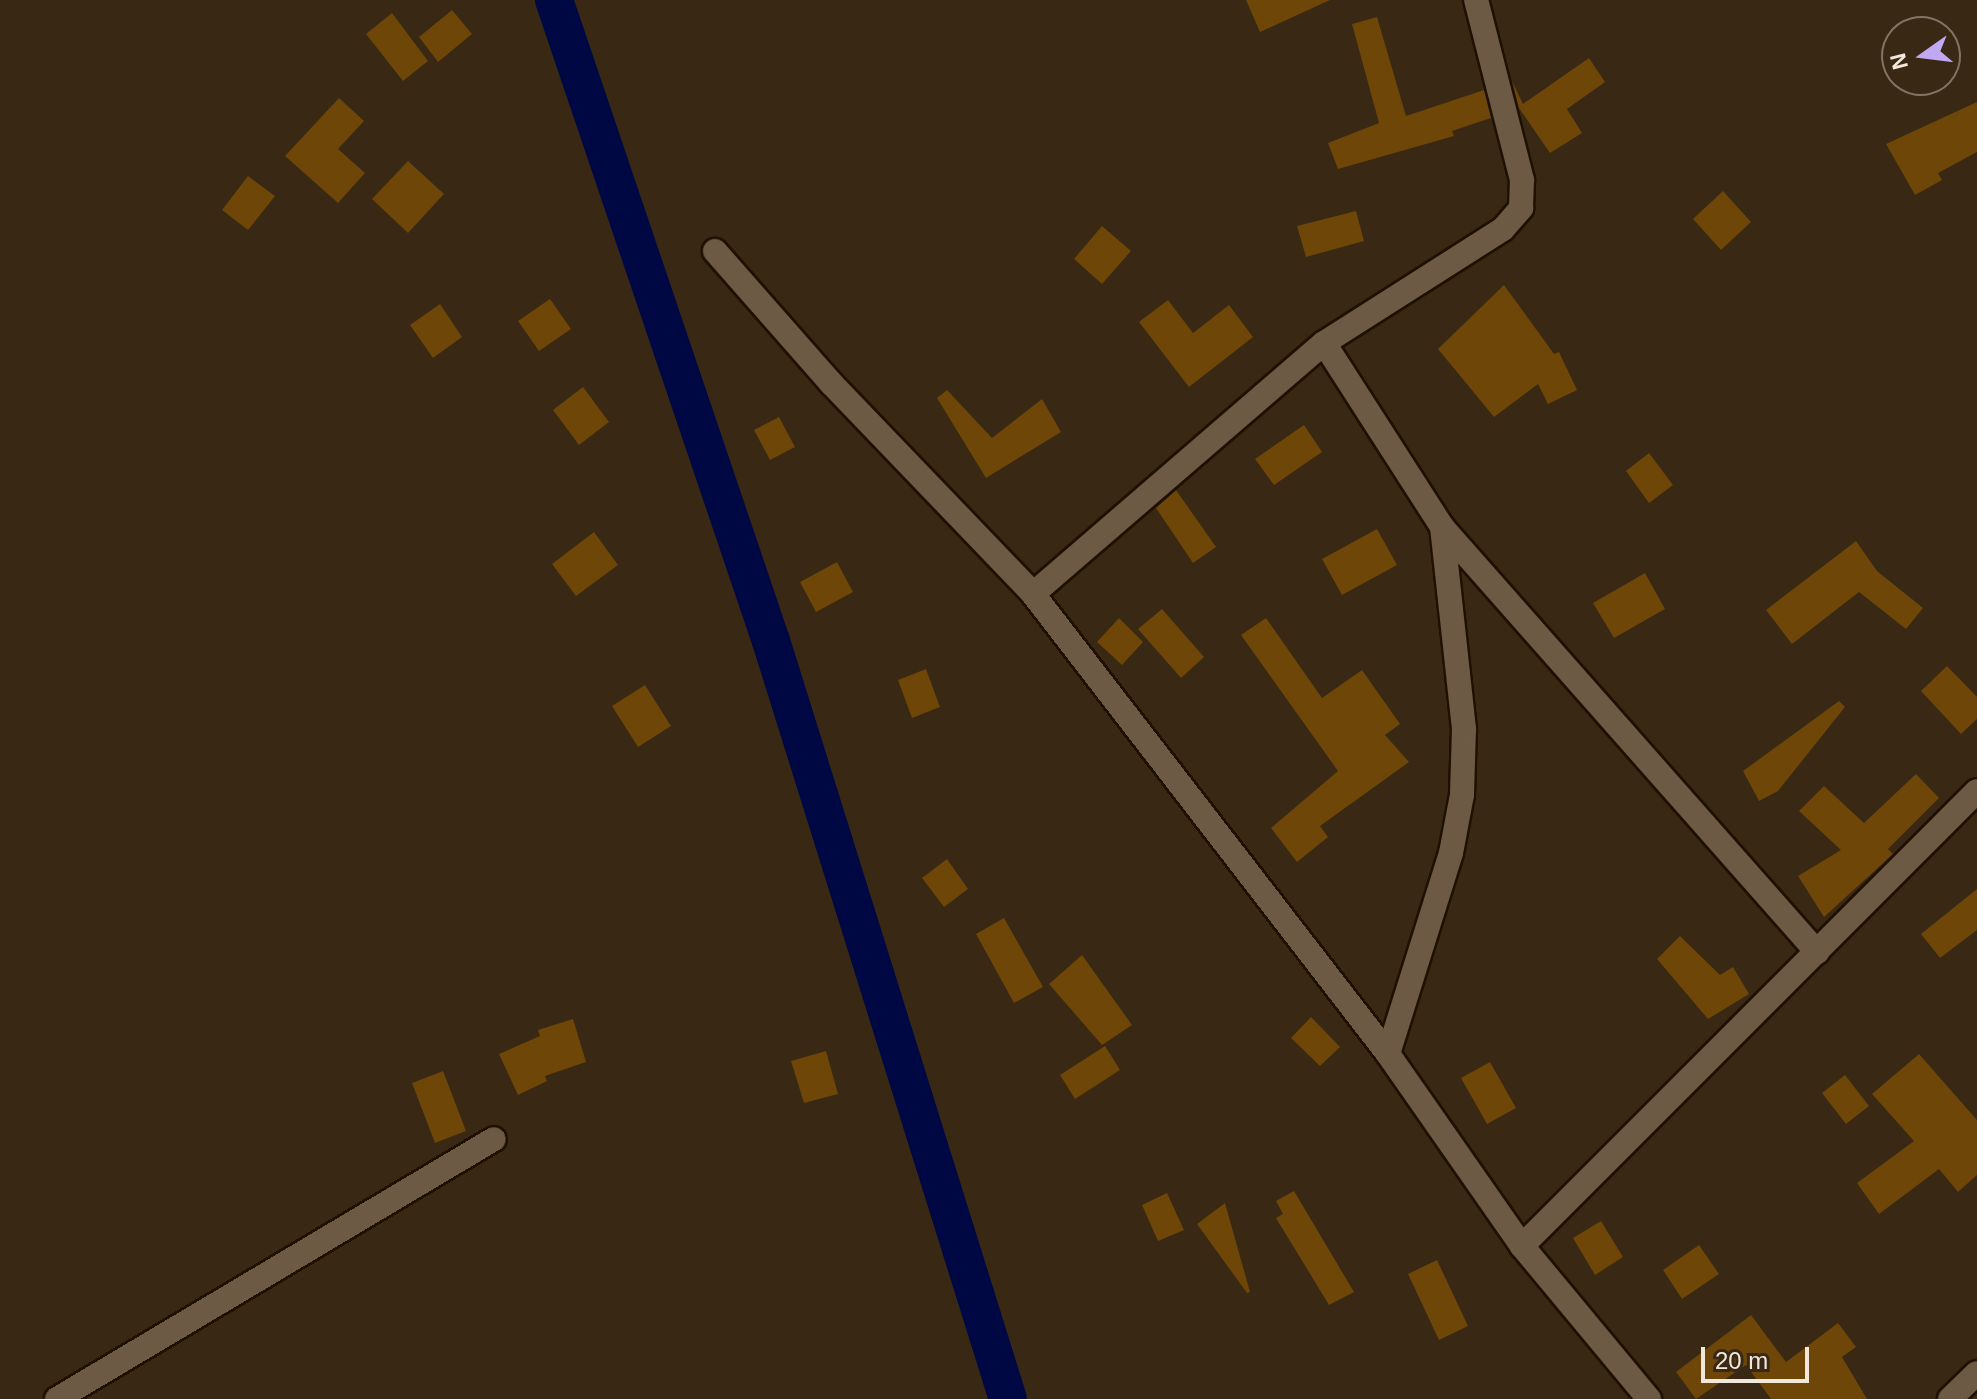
<!DOCTYPE html>
<html>
<head>
<meta charset="utf-8">
<style>
  body { margin:0 }
  #map { position:relative; width:1977px; height:1399px; overflow:hidden; background:#382814; font-family:Helvetica,sans-serif }
  div>[style] { position:absolute }
  [style*='--x'] { left:calc(var(--x)*1px); top:calc(var(--y)*1px); width:calc(var(--w)*1px); rotate:calc(var(--a)*1deg) }
  .canal>* { height:38px; margin:-19px; padding:0 19px; transform-origin:19px; border-radius:19px; background:#000843 }
  .building>* { inset:0; background:#6d4608 }
  .roads { filter:drop-shadow(2px 0 #1f1000) drop-shadow(-2px 0 #1f1000) drop-shadow(0 2px #1f1000) drop-shadow(0 -2px #1f1000) }
  .minor>* { height:24px; margin:-12px; padding:0 12px; transform-origin:12px; border-radius:12px; background:#6d5a45 }
  span { translate:-50% -50%; white-space:nowrap; text-align:center; line-height:1.15; -webkit-text-stroke:6px #382814; paint-order:stroke }
  .north { position:absolute; left:1881px; top:16px; width:80px; height:80px; box-sizing:border-box; background:#382814; border:2px solid #827464; border-radius:50%; rotate:256deg; font-size:22px; font-weight:700; line-height:32px; text-align:center; color:#f2e7db }
  .north::after { content:''; display:block; margin:auto; width:28px; height:36px; background:#c1a8f3; clip-path:polygon(50% 0,100% 100%,50% 72%,0 100%) }
  .scale { position:absolute; left:1701px; top:1347px; width:108px; height:36px; box-sizing:border-box; border:4px solid #f2e7db; border-top:0; padding-left:10px; font-size:24px; line-height:28px; white-space:nowrap; color:#f2e7db; -webkit-text-stroke:6px #382814; paint-order:stroke }
</style>
</head>
<body>
<div id="map">
  <div class="canal">
    <div style="--x:554;--y:0;--w:677;--a:71.3"></div>
    <div style="--x:771;--y:641;--w:794;--a:72.64"></div>
  </div>
  <div class="building">
    <div style="clip-path:polygon(1246px 0,1330px 0,1260px 32px)"></div>
    <div style="clip-path:polygon(452px 10px,472px 34px,438px 62px,419px 37px)"></div>
    <div style="clip-path:polygon(392px 13px,428px 61px,403px 81px,366px 34px)"></div>
    <div style="clip-path:polygon(1377px 17px,1406px 116px,1484px 90px,1491px 118px,1452px 131px,1454px 136px,1338px 169px,1328px 143px,1379px 123px,1352px 24px)"></div>
    <div style="clip-path:polygon(1589px 58px,1605px 82px,1567px 109px,1582px 133px,1550px 153px,1519px 108px,1512px 81px,1523px 104px)"></div>
    <div style="clip-path:polygon(339px 98px,364px 121px,338px 149px,365px 173px,338px 203px,285px 156px)"></div>
    <div style="clip-path:polygon(1977px 102px,1977px 152px,1938px 173px,1942px 180px,1915px 195px,1886px 144px)"></div>
    <div style="clip-path:polygon(408px 161px,444px 194px,408px 233px,372px 199px)"></div>
    <div style="clip-path:polygon(248px 176px,275px 196px,248px 230px,222px 210px)"></div>
    <div style="clip-path:polygon(1723px 191px,1751px 222px,1721px 250px,1693px 219px)"></div>
    <div style="clip-path:polygon(1356px 211px,1364px 241px,1306px 257px,1297px 226px)"></div>
    <div style="clip-path:polygon(1102px 226px,1131px 251px,1102px 284px,1074px 259px)"></div>
    <div style="clip-path:polygon(1504px 285px,1554px 354px,1559px 352px,1577px 390px,1548px 404px,1538px 384px,1494px 417px,1438px 349px)"></div>
    <div style="clip-path:polygon(550px 299px,571px 329px,539px 351px,518px 321px)"></div>
    <div style="clip-path:polygon(1168px 300px,1193px 333px,1229px 305px,1253px 337px,1189px 387px,1139px 322px)"></div>
    <div style="clip-path:polygon(440px 304px,462px 337px,433px 358px,410px 325px)"></div>
    <div style="clip-path:polygon(583px 387px,609px 422px,579px 445px,553px 410px)"></div>
    <div style="clip-path:polygon(947px 390px,992px 438px,1042px 399px,1061px 432px,986px 478px,937px 398px)"></div>
    <div style="clip-path:polygon(779px 417px,795px 447px,770px 460px,754px 430px)"></div>
    <div style="clip-path:polygon(1304px 425px,1322px 452px,1274px 485px,1255px 459px)"></div>
    <div style="clip-path:polygon(1649px 453px,1673px 485px,1649px 503px,1626px 471px)"></div>
    <div style="clip-path:polygon(1176px 490px,1216px 547px,1193px 563px,1156px 508px)"></div>
    <div style="clip-path:polygon(1377px 529px,1397px 565px,1342px 595px,1322px 559px)"></div>
    <div style="clip-path:polygon(594px 532px,618px 565px,576px 596px,552px 564px)"></div>
    <div style="clip-path:polygon(1856px 541px,1877px 571px,1923px 608px,1906px 629px,1859px 592px,1792px 644px,1766px 610px)"></div>
    <div style="clip-path:polygon(837px 562px,853px 592px,816px 612px,800px 582px)"></div>
    <div style="clip-path:polygon(1645px 573px,1665px 609px,1614px 638px,1593px 603px)"></div>
    <div style="clip-path:polygon(1162px 609px,1204px 657px,1181px 678px,1138px 629px)"></div>
    <div style="clip-path:polygon(1119px 618px,1143px 642px,1122px 665px,1097px 642px)"></div>
    <div style="clip-path:polygon(1266px 618px,1322px 698px,1362px 670px,1400px 724px,1385px 735px,1409px 762px,1320px 826px,1328px 837px,1297px 862px,1271px 828px,1338px 771px,1241px 635px)"></div>
    <div style="clip-path:polygon(1947px 666px,1977px 697px,1977px 719px,1961px 734px,1921px 691px)"></div>
    <div style="clip-path:polygon(926px 669px,940px 707px,912px 718px,898px 680px)"></div>
    <div style="clip-path:polygon(645px 685px,671px 726px,638px 747px,612px 706px)"></div>
    <div style="clip-path:polygon(1839px 701px,1845px 707px,1778px 791px,1759px 801px,1743px 771px)"></div>
    <div style="clip-path:polygon(1916px 774px,1939px 798px,1888px 849px,1893px 854px,1824px 917px,1798px 876px,1841px 850px,1799px 811px,1824px 786px,1864px 823px)"></div>
    <div style="clip-path:polygon(947px 859px,968px 889px,944px 907px,922px 878px)"></div>
    <div style="clip-path:polygon(1977px 889px,1977px 930px,1940px 958px,1921px 934px)"></div>
    <div style="clip-path:polygon(1004px 918px,1043px 987px,1014px 1003px,976px 934px)"></div>
    <div style="clip-path:polygon(1680px 936px,1720px 975px,1733px 967px,1749px 994px,1708px 1019px,1657px 959px)"></div>
    <div style="clip-path:polygon(1082px 955px,1132px 1025px,1102px 1045px,1049px 984px)"></div>
    <div style="clip-path:polygon(1311px 1017px,1340px 1047px,1320px 1066px,1291px 1038px)"></div>
    <div style="clip-path:polygon(573px 1019px,586px 1062px,545px 1076px,547px 1081px,518px 1095px,499px 1054px,540px 1036px,538px 1030px)"></div>
    <div style="clip-path:polygon(1105px 1046px,1120px 1070px,1075px 1099px,1060px 1075px)"></div>
    <div style="clip-path:polygon(826px 1051px,838px 1094px,804px 1103px,791px 1061px)"></div>
    <div style="clip-path:polygon(1919px 1054px,1977px 1120px,1977px 1175px,1958px 1192px,1939px 1169px,1879px 1214px,1857px 1183px,1914px 1141px,1872px 1094px)"></div>
    <div style="clip-path:polygon(1490px 1062px,1516px 1108px,1487px 1124px,1461px 1078px)"></div>
    <div style="clip-path:polygon(443px 1071px,466px 1131px,435px 1143px,412px 1083px)"></div>
    <div style="clip-path:polygon(1845px 1075px,1869px 1106px,1846px 1124px,1822px 1093px)"></div>
    <div style="clip-path:polygon(1294px 1191px,1354px 1292px,1329px 1305px,1276px 1218px,1283px 1214px,1276px 1201px)"></div>
    <div style="clip-path:polygon(1167px 1193px,1184px 1230px,1158px 1241px,1142px 1205px)"></div>
    <div style="clip-path:polygon(1225px 1203px,1250px 1292px,1247px 1293px,1197px 1224px)"></div>
    <div style="clip-path:polygon(1601px 1221px,1623px 1257px,1595px 1275px,1573px 1238px)"></div>
    <div style="clip-path:polygon(1699px 1245px,1719px 1274px,1682px 1299px,1663px 1270px)"></div>
    <div style="clip-path:polygon(1437px 1260px,1468px 1326px,1439px 1340px,1408px 1274px)"></div>
    <div style="clip-path:polygon(1751px 1315px,1786px 1362px,1838px 1323px,1856px 1347px,1842px 1357px,1867px 1399px,1771px 1399px,1746px 1365px,1696px 1399px,1676px 1372px)"></div>
  </div>
  <div class="roads">
    <div class="minor">
      <div style="--x:715;--y:251;--w:176;--a:48.7"></div>
      <div style="--x:831;--y:383;--w:292;--a:46.2"></div>
      <div style="--x:1033;--y:594;--w:581;--a:52.34"></div>
      <div style="--x:1388;--y:1054;--w:234;--a:55.1"></div>
      <div style="--x:1522;--y:1246;--w:199;--a:50.3"></div>
      <div style="--x:1324;--y:343;--w:219;--a:57.3"></div>
      <div style="--x:1442;--y:527;--w:567;--a:48.58"></div>
      <div style="--x:1033;--y:594;--w:384;--a:-40.8"></div>
      <div style="--x:1324;--y:343;--w:212;--a:-32.5"></div>
      <div style="--x:1503;--y:229;--w:28;--a:-49"></div>
      <div style="--x:1521;--y:208;--w:28;--a:-88"></div>
      <div style="--x:1522;--y:180;--w:186;--a:-104.3"></div>
      <div style="--x:1388;--y:1054;--w:211;--a:-72.6"></div>
      <div style="--x:1451;--y:853;--w:59;--a:-79.3"></div>
      <div style="--x:1462;--y:795;--w:66;--a:-88.3"></div>
      <div style="--x:1464;--y:729;--w:203;--a:-96.2"></div>
      <div style="--x:1522;--y:1246;--w:643;--a:-45"></div>
      <div style="--x:57;--y:1399;--w:508;--a:-30.75"></div>
      <div style="--x:1950;--y:1399;--w:37;--a:-44"></div>
    </div>
  </div>
  <div class="north">N</div>
  <div class="scale">20 m</div>
</div>
</body>
</html>
